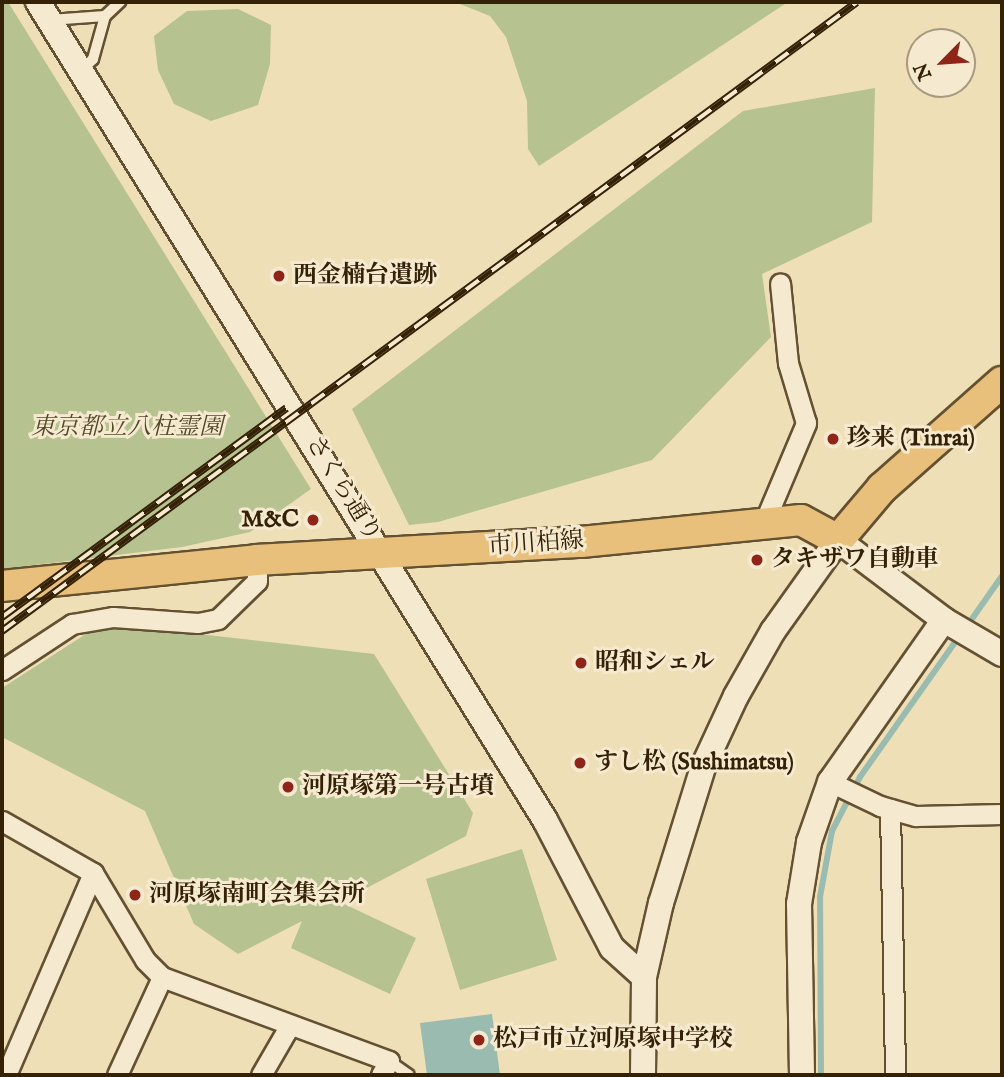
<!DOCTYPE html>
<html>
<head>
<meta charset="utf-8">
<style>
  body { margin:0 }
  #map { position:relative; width:1004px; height:1077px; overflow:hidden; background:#efdfb6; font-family:"IM FELL English","Noto Serif JP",serif }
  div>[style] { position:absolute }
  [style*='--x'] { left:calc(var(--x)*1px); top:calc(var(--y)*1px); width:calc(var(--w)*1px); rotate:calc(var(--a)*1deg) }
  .green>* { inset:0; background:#b6c290 }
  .water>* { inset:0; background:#9abcb0 }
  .stream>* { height:6px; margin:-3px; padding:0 3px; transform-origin:3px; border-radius:3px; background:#9abcb0 }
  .roads { filter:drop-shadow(2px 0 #645132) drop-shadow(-2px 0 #645132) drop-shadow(0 2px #645132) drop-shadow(0 -2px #645132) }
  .service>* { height:10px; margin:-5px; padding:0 5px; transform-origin:5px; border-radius:5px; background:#f5ead0 }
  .minor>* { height:19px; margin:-9.5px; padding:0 9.5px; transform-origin:9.5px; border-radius:9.5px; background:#f5ead0 }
  .tertiary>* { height:24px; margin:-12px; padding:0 12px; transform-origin:12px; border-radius:12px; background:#f5ead0 }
  .primary>* { height:30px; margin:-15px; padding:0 15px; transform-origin:15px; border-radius:15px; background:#e8c07b }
  .rail>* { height:8px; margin-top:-4px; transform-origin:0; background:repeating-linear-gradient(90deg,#f5ead0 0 16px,#352206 0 32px); box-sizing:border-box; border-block:2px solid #352206 }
  .dots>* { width:19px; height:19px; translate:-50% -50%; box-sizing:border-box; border:4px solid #f5ead0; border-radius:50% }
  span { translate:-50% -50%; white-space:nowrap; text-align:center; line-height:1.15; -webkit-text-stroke:6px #f5ead0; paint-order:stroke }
  .poi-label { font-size:24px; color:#352206; font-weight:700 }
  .left { translate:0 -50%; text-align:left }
  .right { translate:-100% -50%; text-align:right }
  .park-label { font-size:24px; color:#554a28; font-style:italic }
  .street-label { font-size:24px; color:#352206 }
  .frame { position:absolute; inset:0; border:4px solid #352206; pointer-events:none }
  .north { position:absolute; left:906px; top:28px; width:70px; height:70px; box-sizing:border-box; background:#f5ead0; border:2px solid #a89a7f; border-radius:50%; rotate:245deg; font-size:19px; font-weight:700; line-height:28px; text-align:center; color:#352206 }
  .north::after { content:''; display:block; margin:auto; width:24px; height:32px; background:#8f2418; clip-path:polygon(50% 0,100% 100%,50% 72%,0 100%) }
</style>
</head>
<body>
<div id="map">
  <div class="green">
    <div style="clip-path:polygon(2px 2px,8px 2px,311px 489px,250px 532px,182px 547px,2px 569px)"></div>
    <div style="clip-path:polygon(455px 2px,788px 2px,539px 166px,528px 149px,527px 101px,506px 37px,490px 16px)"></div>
    <div style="clip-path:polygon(238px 9px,271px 25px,270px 64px,258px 105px,211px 121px,174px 104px,158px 70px,154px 36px,187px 11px)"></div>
    <div style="clip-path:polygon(875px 88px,872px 222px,762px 274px,771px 337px,652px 460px,438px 522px,409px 525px,352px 409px,743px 111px)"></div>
    <div style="clip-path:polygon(103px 623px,374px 654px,473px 813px,466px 836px,340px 902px,416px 938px,390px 994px,291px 948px,302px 921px,238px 954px,194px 924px,145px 811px,2px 737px,2px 688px)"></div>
    <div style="clip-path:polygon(522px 849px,557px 960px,460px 990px,426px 879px)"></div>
  </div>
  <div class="water">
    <div style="clip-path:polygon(492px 1014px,500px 1075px,427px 1075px,420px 1023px)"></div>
  </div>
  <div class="stream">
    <div style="--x:967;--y:626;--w:61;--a:-55"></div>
    <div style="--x:821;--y:1075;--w:178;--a:-90.3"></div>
    <div style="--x:820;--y:897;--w:67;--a:-79.7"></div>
    <div style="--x:832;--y:831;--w:61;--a:-62.6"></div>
    <div style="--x:860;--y:777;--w:174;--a:-54.8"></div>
  </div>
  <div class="roads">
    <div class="service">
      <div style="--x:105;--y:16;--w:21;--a:-43"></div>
      <div style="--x:50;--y:20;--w:55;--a:-4.2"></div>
      <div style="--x:105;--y:16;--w:45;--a:105.6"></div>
      <div style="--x:93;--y:59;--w:17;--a:135"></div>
      <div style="--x:389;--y:1061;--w:24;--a:35"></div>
    </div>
    <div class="minor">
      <div style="--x:763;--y:525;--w:111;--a:-67.1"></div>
      <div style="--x:806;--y:423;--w:63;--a:-106.7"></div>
      <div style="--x:788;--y:363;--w:80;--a:-95.7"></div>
      <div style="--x:2;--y:670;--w:84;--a:-33.3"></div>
      <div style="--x:72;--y:624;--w:42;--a:-9.7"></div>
      <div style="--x:113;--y:617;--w:85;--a:4"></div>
      <div style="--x:198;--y:623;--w:20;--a:-11"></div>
      <div style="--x:218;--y:619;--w:54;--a:-44.3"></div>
      <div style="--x:257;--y:581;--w:21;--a:-90"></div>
      <div style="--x:830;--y:782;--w:55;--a:25.6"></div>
      <div style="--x:880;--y:806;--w:37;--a:16"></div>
      <div style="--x:916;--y:816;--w:86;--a:-1.3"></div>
      <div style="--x:890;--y:809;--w:266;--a:88.9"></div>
      <div style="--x:2;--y:821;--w:105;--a:29.7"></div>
      <div style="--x:93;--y:873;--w:101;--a:59.1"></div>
      <div style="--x:145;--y:960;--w:24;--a:45"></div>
      <div style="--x:162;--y:977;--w:242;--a:20.3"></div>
      <div style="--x:389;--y:1061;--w:16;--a:120"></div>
      <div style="--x:6;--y:1075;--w:220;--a:-66.7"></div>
      <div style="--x:117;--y:1075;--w:108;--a:-65.3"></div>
      <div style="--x:261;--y:1075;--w:58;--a:-59.9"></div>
    </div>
    <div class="tertiary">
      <div style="--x:38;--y:2;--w:962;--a:58.21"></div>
      <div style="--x:545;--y:820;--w:144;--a:62.4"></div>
      <div style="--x:612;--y:948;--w:43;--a:42.2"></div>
      <div style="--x:643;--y:1075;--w:98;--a:-89.4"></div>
      <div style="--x:644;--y:977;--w:76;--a:-77.1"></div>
      <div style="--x:661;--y:903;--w:142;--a:-72.8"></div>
      <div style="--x:703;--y:767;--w:78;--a:-65.1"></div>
      <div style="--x:736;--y:696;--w:75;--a:-60.4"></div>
      <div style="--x:773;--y:631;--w:112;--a:-54.5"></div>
      <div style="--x:838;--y:540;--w:133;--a:37"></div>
      <div style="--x:944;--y:620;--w:67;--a:30.4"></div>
      <div style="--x:802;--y:1075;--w:171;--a:-91"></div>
      <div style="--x:799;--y:904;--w:63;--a:-80.8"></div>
      <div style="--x:809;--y:842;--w:64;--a:-70.7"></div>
      <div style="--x:830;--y:782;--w:198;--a:-54.9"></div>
    </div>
    <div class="primary">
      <div style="--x:2;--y:586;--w:256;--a:-5.8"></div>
      <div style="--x:257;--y:560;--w:324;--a:-3.2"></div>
      <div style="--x:581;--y:542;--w:221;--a:-5.7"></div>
      <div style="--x:801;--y:520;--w:42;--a:28.4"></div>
      <div style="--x:838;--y:540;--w:68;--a:-49.8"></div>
      <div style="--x:882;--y:488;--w:160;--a:-41.5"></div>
    </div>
  </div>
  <div class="rail">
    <div style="--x:2;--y:617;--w:353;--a:-36.3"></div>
    <div style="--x:2;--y:631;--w:1061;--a:-36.34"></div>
  </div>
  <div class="dots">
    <div style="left:279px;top:276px;background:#8f2418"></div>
    <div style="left:833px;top:439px;background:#8f2418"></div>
    <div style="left:313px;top:520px;background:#8f2418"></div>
    <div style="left:757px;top:560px;background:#8f2418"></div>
    <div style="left:581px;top:663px;background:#8f2418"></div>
    <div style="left:580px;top:763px;background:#8f2418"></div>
    <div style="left:288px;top:787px;background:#8f2418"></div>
    <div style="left:135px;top:895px;background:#8f2418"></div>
    <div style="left:479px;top:1040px;background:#8f2418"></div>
  </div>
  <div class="poi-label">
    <span class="left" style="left:293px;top:276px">西金楠台遺跡</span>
    <span class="left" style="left:847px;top:439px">珍来 (Tinrai)</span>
    <span class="right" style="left:299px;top:520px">M&amp;C</span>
    <span class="left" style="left:771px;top:560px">タキザワ自動車</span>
    <span class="left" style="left:595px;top:663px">昭和シェル</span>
    <span class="left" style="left:594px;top:763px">すし松 (Sushimatsu)</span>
    <span class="left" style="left:302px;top:787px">河原塚第一号古墳</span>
    <span class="left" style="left:149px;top:895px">河原塚南町会集会所</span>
    <span class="left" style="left:493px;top:1040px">松戸市立河原塚中学校</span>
  </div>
  <div class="park-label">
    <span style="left:127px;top:428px">東京都立八柱霊園</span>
  </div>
  <div class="street-label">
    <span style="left:343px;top:489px;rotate:58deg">さくら通り</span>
    <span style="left:536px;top:544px;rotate:-4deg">市川柏線</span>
  </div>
  <div class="frame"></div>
  <div class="north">N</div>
</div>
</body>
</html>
